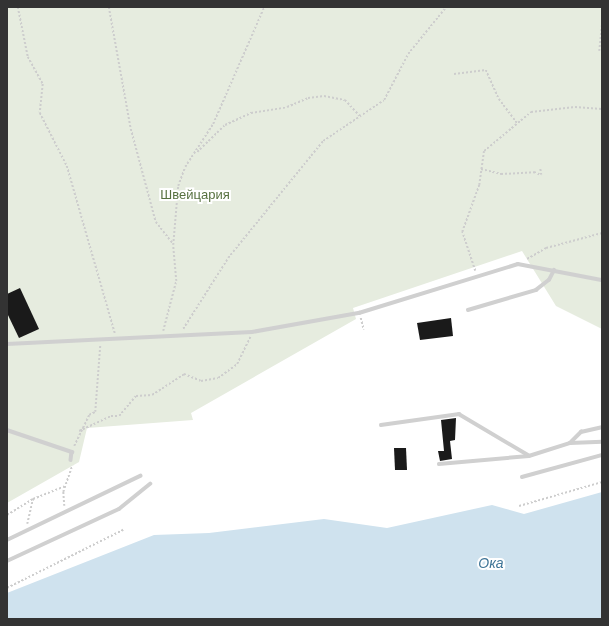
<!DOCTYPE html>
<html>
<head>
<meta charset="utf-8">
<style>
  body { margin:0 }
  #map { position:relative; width:609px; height:626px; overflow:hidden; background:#fff; font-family:Arial,sans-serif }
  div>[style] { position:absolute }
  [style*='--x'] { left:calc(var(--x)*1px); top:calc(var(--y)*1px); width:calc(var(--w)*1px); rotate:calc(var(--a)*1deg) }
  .green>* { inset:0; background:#e6ecdf }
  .water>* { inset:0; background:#cfe2ee }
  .building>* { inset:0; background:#1a1a1a }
  .path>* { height:1.5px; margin-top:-0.75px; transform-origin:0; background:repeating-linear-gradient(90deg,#cdcdcd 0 2px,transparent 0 4px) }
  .service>* { height:3.5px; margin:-1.75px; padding:0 1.75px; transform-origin:1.75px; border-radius:1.75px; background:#d0d0d0 }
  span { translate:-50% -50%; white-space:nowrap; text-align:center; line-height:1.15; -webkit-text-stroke:4px #fff; paint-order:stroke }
  .park-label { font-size:13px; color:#56703f }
  .water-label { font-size:14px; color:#3f7597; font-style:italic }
  .frame { position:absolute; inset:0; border:8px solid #333; pointer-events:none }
</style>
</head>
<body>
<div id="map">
  <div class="green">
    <div style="clip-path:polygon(7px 7px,602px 7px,602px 329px,556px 306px,522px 251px,353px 308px,356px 319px,191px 413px,193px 420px,87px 428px,79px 462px,7px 503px)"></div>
  </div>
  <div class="water">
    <div style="clip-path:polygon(602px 492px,602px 619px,7px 619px,7px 593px,154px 535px,209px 533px,324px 519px,387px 528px,492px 505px,524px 514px)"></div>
  </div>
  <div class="building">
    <div style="clip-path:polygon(20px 288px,39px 329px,19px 338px,7px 313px,7px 294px)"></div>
    <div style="clip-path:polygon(451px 318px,453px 336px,420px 340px,417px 323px)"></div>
    <div style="clip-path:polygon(456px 418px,455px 440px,450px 441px,452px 459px,440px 461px,438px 451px,444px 451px,441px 420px)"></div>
    <div style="clip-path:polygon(394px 448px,406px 448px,407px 470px,395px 470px)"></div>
  </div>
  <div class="path">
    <div style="--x:18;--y:7;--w:51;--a:78.7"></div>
    <div style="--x:28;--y:57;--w:31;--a:61"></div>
    <div style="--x:43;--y:84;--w:29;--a:96"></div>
    <div style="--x:40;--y:113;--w:59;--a:63"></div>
    <div style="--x:67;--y:166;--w:174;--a:74"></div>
    <div style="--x:109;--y:7;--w:124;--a:79.8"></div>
    <div style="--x:131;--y:129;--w:96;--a:75"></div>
    <div style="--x:156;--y:222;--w:28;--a:52"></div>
    <div style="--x:599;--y:51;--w:27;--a:-84"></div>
    <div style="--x:454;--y:74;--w:32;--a:-7"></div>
    <div style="--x:486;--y:70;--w:32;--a:66"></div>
    <div style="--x:499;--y:99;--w:30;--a:53"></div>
    <div style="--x:197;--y:152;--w:39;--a:-44"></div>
    <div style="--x:225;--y:125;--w:29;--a:-25"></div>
    <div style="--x:251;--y:113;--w:36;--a:-9"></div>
    <div style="--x:287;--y:107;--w:23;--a:-23"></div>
    <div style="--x:308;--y:98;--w:16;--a:-7"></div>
    <div style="--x:324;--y:96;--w:21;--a:11"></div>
    <div style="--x:345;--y:100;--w:22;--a:47"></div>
    <div style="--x:481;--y:169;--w:21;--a:14"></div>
    <div style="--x:501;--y:174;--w:33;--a:-3"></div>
    <div style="--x:534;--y:172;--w:8;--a:23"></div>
    <div style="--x:541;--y:175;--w:6;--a:-99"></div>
    <div style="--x:527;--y:259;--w:22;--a:-30"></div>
    <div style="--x:546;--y:248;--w:58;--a:-15"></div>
    <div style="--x:475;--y:271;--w:41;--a:-108.4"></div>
    <div style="--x:462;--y:232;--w:50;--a:-70.1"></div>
    <div style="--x:479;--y:185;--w:34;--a:-82"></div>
    <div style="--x:484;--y:151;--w:61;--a:-39.7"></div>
    <div style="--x:531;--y:112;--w:44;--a:-6.5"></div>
    <div style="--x:575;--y:107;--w:27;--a:4"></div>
    <div style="--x:361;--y:318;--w:12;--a:76"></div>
    <div style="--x:183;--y:329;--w:84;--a:-57.6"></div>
    <div style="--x:228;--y:258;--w:151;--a:-50.9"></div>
    <div style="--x:323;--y:141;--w:73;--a:-33.9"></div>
    <div style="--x:384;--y:100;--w:52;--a:-62.4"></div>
    <div style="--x:408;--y:54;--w:60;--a:-51"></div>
    <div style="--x:163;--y:331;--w:52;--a:-75.4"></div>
    <div style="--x:176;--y:281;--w:36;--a:-95"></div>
    <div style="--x:173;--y:245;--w:59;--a:-85.2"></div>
    <div style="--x:178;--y:186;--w:20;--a:-70"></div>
    <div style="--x:185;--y:167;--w:51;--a:-56.9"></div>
    <div style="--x:213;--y:124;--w:128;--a:-66.4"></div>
    <div style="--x:79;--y:431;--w:35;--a:-25"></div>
    <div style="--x:111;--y:416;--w:8;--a:0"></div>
    <div style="--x:119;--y:416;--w:26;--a:-50"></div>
    <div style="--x:136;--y:396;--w:16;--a:-4"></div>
    <div style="--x:152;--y:395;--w:38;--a:-33"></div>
    <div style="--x:184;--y:374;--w:18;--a:22"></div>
    <div style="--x:201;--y:381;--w:17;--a:-10"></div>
    <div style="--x:218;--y:378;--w:24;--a:-36"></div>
    <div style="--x:237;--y:364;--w:30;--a:-64"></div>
    <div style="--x:74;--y:446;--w:34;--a:-64"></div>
    <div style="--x:89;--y:415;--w:7;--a:-27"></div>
    <div style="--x:95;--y:412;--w:66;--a:-85.7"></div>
    <div style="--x:64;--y:506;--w:14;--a:-94"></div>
    <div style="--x:63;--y:492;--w:28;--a:-71"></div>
    <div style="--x:519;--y:506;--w:86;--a:-16.1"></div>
    <div style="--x:7;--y:515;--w:31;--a:-32"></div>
    <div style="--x:27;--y:524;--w:26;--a:-77"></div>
    <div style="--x:33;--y:499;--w:35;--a:-22"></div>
    <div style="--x:7;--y:588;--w:130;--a:-26.6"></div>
  </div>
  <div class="service">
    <div style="--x:468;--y:310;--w:71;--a:-16.4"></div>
    <div style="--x:536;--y:290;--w:16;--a:-38"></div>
    <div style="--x:549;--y:280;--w:11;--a:-63"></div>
    <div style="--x:7;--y:344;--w:245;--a:-2.8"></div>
    <div style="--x:252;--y:332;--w:109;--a:-10.1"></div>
    <div style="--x:359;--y:313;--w:166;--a:-17.1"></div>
    <div style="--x:518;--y:264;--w:86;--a:10.8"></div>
    <div style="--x:381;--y:425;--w:79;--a:-8"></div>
    <div style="--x:459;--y:414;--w:80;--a:30.7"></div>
    <div style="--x:7;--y:430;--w:69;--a:18.7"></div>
    <div style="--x:72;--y:452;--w:8;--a:97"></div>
    <div style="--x:570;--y:443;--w:32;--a:-2"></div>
    <div style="--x:439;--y:464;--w:90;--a:-5.1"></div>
    <div style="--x:529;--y:456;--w:43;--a:-17.6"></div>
    <div style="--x:570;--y:443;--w:16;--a:-45"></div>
    <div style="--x:581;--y:432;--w:22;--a:-13"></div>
    <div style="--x:522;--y:477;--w:83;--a:-15.4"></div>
    <div style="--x:7;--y:540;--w:148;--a:-25.7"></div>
    <div style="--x:7;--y:561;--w:123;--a:-24.9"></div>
    <div style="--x:119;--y:509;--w:40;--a:-39"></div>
  </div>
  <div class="park-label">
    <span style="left:195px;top:195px">Швейцария</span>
  </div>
  <div class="water-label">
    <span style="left:491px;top:563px">Ока</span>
  </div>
  <div class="frame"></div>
</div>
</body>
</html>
